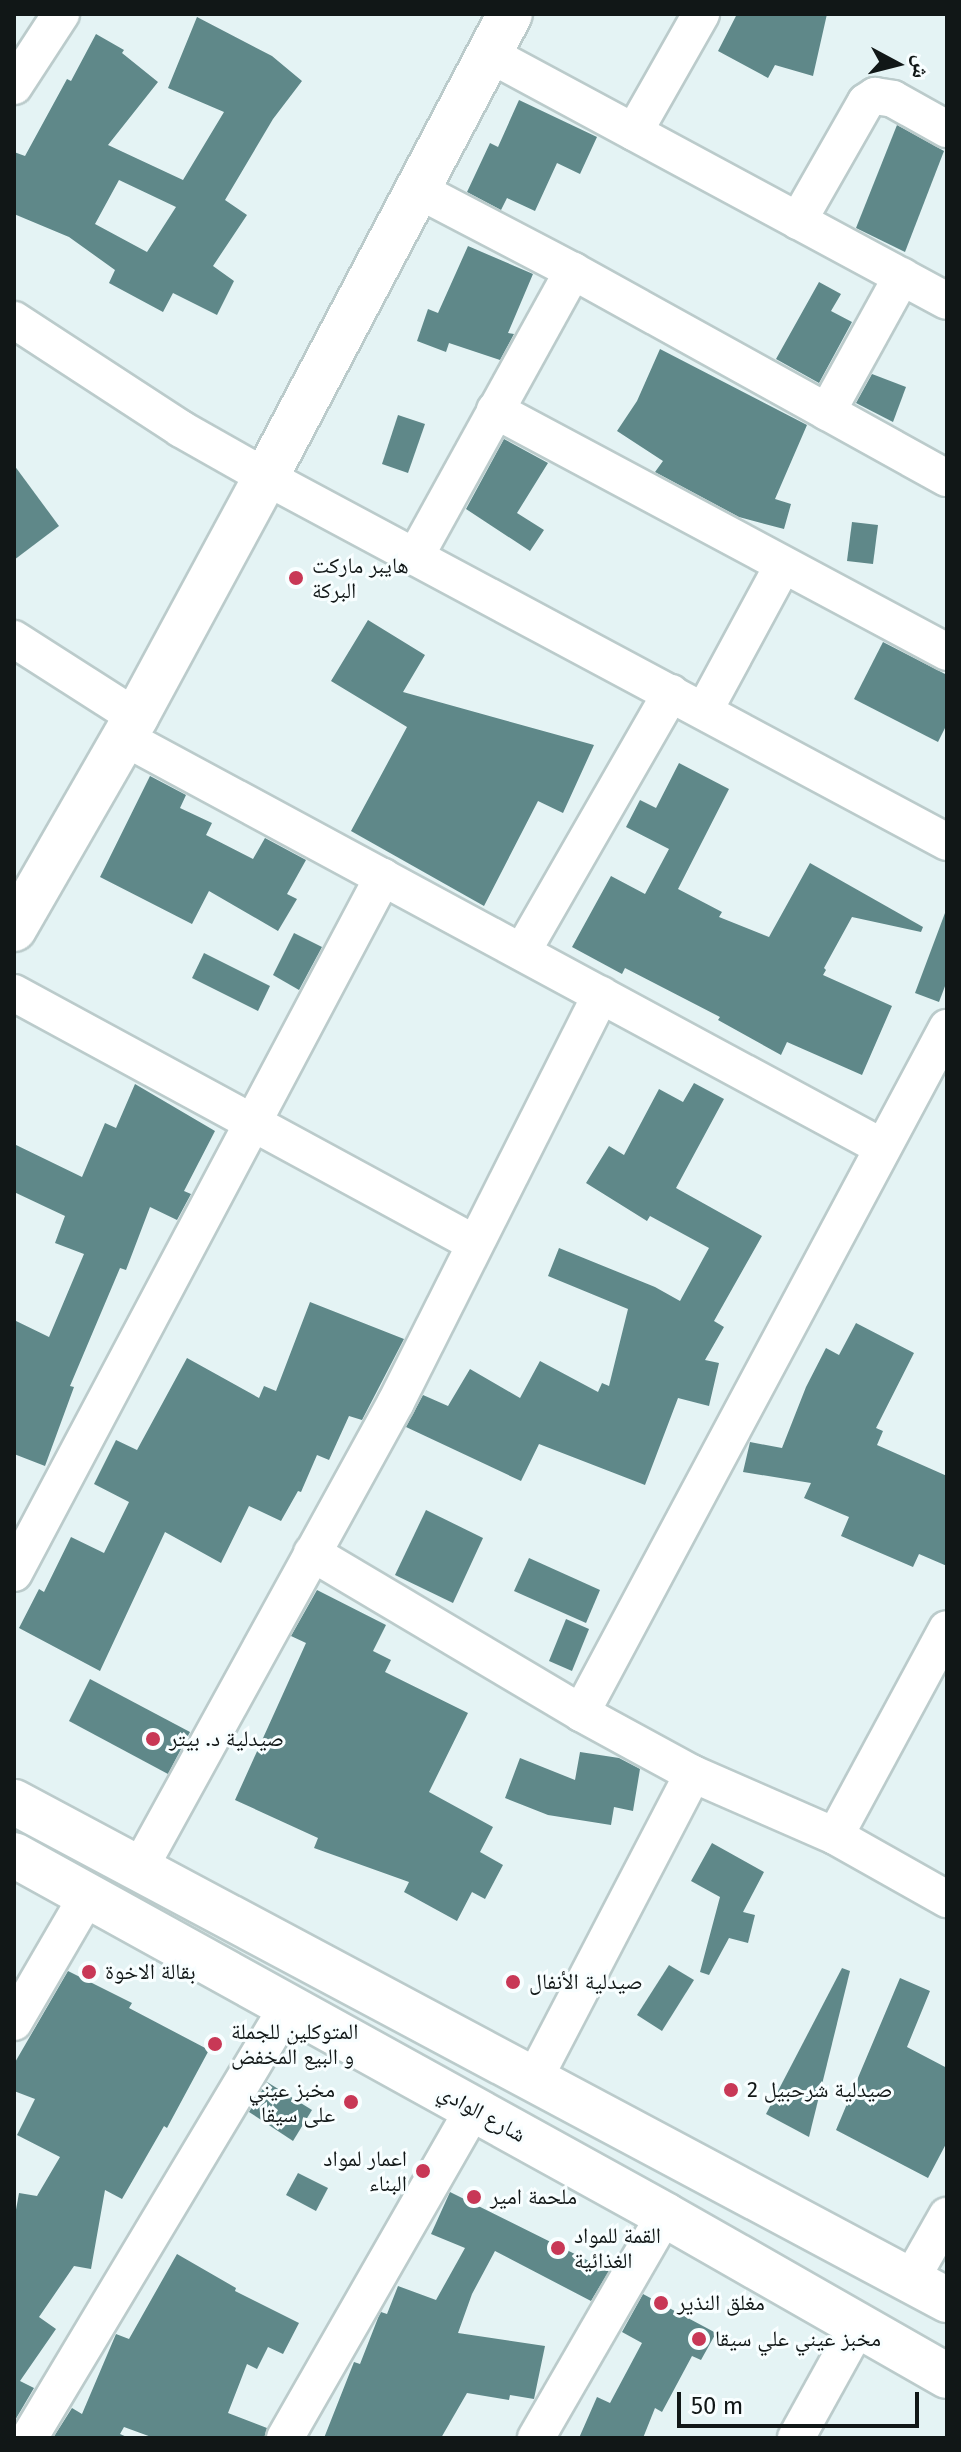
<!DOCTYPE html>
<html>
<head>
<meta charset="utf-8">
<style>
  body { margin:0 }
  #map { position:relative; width:961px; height:2452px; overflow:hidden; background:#e4f3f4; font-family:"Fira Sans","Noto Naskh Arabic",sans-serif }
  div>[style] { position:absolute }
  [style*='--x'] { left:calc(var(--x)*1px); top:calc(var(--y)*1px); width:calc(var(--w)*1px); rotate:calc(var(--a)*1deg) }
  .building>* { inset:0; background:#5f8889 }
  .roads { filter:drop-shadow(2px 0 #bbcbcb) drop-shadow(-2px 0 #bbcbcb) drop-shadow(0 2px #bbcbcb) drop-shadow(0 -2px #bbcbcb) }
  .minor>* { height:36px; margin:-18px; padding:0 18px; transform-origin:18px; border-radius:18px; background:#fff }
  .tertiary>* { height:44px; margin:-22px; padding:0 22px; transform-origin:22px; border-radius:22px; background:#fff }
  .secondary>* { height:44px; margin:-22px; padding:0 22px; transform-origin:22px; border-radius:22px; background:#fff }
  .dots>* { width:22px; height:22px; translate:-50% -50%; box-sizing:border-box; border:4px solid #f8feff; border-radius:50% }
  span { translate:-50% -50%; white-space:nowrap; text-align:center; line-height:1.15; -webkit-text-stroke:6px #f8feff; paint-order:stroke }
  .poi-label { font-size:22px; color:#111717 }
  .left { translate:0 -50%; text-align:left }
  .right { translate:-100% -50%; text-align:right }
  .street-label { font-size:22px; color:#111717 }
  .frame { position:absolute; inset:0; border:16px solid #111717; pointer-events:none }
  .north { position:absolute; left:857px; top:24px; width:80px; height:80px; -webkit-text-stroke:6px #f8feff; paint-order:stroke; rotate:97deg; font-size:22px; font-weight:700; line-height:32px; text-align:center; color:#111717 }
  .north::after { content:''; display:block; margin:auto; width:28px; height:36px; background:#111717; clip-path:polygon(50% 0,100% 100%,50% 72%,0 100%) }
  .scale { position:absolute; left:677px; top:2392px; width:242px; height:36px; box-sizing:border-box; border:4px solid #111717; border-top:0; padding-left:10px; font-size:24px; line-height:28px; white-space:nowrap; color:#111717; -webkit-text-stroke:6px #f8feff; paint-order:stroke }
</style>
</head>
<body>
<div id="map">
  <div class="building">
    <div style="clip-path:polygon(737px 14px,827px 14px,813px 76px,775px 65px,768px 78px,718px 51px)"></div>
    <div style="clip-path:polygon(evenodd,197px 17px,272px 56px,302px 81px,273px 119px,225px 200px,247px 215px,213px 266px,234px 281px,217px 315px,173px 293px,163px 312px,109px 283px,115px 270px,69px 237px,14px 214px,14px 152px,25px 156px,67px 79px,71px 81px,96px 34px,124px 50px,122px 53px,158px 82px,108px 145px,183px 180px,224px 112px,168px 88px,197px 17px,119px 180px,176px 207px,147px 252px,95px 224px,119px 180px)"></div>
    <div style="clip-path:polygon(519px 100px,597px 137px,580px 174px,557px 163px,535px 211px,507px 198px,501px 210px,467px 192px,490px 143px,498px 147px)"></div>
    <div style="clip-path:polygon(897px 125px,944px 151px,905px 252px,856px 228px)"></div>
    <div style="clip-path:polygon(468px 246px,533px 274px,508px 333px,514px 334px,500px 360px,449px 343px,446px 352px,417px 341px,428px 309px,438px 313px)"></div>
    <div style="clip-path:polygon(819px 282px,841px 294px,831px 311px,852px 322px,819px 383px,776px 359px)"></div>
    <div style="clip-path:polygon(660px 349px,807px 425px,775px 499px,791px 504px,784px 529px,739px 517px,655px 472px,663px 461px,617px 431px,637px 401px)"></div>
    <div style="clip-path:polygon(872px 374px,906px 387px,893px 422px,856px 403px)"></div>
    <div style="clip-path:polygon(398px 415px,425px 424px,408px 473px,382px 464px)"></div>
    <div style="clip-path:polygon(504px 439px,548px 463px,517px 513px,544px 530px,530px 551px,466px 509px)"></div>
    <div style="clip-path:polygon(14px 465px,59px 526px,14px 560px)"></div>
    <div style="clip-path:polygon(852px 522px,878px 525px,873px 564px,847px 561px)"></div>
    <div style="clip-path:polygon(368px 620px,425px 655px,403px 692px,594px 745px,563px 813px,538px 801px,484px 906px,351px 831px,407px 727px,331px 681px)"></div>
    <div style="clip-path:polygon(883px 642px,947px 675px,947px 724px,938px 742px,854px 699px)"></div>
    <div style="clip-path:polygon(679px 763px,729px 789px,678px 889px,722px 912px,719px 917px,769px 937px,810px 863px,923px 927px,921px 932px,852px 917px,824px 968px,826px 970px,823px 975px,892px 1006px,862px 1075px,787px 1042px,781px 1055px,718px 1020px,720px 1017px,625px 968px,622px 974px,572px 947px,611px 876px,645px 894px,669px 849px,626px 827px,640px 800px,656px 808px)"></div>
    <div style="clip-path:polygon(150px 776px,186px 795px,180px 808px,212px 823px,206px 835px,253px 859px,265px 838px,306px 860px,287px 894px,297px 899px,278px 931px,209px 891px,192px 924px,100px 877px)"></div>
    <div style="clip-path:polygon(945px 913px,947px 981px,939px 1002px,915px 993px)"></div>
    <div style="clip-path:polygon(294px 933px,322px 947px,299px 990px,273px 975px)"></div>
    <div style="clip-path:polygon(204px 953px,270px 986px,258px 1011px,192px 978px)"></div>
    <div style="clip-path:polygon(694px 1083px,724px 1099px,676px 1188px,762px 1236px,714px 1321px,724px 1327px,705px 1360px,719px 1363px,709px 1406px,678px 1398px,645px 1485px,539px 1444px,521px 1481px,406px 1427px,423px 1395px,448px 1406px,470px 1369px,520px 1398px,540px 1361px,598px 1392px,602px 1383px,609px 1386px,628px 1309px,548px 1276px,559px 1248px,655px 1287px,680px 1301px,709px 1248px,650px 1216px,647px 1221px,586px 1183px,609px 1146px,624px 1155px,659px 1089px,683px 1102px)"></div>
    <div style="clip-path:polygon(135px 1084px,215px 1131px,184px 1191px,191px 1194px,177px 1220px,150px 1207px,126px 1270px,120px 1268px,70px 1386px,74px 1387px,45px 1466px,14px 1454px,14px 1320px,49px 1337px,84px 1254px,55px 1243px,65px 1216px,14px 1192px,14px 1144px,82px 1177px,105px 1123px,116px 1128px)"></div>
    <div style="clip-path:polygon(310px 1302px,404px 1339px,362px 1420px,349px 1416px,329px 1460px,317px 1455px,301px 1492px,298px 1491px,281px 1521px,249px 1506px,221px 1563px,165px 1532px,100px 1671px,19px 1628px,39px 1589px,44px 1592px,71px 1537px,104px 1553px,129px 1502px,94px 1484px,116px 1440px,137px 1450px,187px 1358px,259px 1398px,264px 1386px,276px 1391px)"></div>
    <div style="clip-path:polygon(856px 1323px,914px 1353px,876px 1428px,883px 1431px,877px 1445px,947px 1476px,947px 1566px,919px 1554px,913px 1567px,841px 1536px,849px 1517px,804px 1498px,811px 1483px,743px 1472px,750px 1442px,782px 1448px,806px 1387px,826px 1348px,839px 1355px)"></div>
    <div style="clip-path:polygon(426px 1510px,483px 1538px,453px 1603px,395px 1575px)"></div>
    <div style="clip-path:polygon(529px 1558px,600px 1590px,586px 1623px,514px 1591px)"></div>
    <div style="clip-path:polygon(317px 1590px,386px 1625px,373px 1651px,391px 1660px,385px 1672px,468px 1713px,429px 1792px,493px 1827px,480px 1852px,503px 1865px,485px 1899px,472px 1892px,457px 1921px,404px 1892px,409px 1882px,314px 1848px,318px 1838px,235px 1800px,306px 1643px,291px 1636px)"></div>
    <div style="clip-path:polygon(566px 1619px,589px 1629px,572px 1671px,549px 1661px)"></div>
    <div style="clip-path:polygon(90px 1679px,190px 1732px,168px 1774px,69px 1721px)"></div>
    <div style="clip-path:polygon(580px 1752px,619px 1758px,640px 1769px,633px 1811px,614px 1807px,611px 1825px,548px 1815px,505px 1798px,520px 1758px,575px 1780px)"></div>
    <div style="clip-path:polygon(712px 1843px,764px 1872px,743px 1912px,755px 1915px,748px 1943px,729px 1938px,709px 1975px,700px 1972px,720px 1897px,691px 1881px)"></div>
    <div style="clip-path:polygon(669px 1965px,694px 1980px,662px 2031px,637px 2015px)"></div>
    <div style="clip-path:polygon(842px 1968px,850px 1971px,809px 2137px,766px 2114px)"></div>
    <div style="clip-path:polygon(68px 1971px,132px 2003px,129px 2008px,209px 2050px,167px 2128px,164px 2126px,122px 2199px,105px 2190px,91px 2269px,74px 2266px,39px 2317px,56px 2329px,20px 2381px,34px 2388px,14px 2422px,14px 2221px,19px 2193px,37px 2196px,60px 2157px,17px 2135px,35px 2099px,14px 2091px,14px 2064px)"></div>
    <div style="clip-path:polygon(900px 1978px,930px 1991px,907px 2047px,947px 2068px,947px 2142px,928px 2178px,836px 2130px)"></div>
    <div style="clip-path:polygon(267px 2082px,312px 2110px,293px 2141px,249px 2112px)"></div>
    <div style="clip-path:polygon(298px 2173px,328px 2188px,316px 2211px,286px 2195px)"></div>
    <div style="clip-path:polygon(450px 2192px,609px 2271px,591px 2301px,495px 2251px,472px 2294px,458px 2333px,545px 2346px,534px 2399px,510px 2395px,509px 2400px,467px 2393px,441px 2438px,324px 2438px,354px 2362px,360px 2364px,378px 2318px,381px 2312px,387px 2314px,398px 2286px,436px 2300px,465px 2248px,431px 2234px)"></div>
    <div style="clip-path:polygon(177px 2254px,236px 2288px,235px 2291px,299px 2323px,283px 2354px,268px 2347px,257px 2369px,247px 2364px,228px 2413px,267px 2428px,264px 2438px,154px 2438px,124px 2427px,120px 2434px,129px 2438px,53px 2438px,72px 2408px,82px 2414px,116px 2334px,129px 2339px)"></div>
    <div style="clip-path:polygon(643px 2294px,716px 2333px,701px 2360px,692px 2356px,662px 2412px,655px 2408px,643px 2438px,579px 2438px,597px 2397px,610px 2403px,642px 2343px,622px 2332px)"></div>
  </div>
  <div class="roads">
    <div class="minor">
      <div style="--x:489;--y:54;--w:520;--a:28.34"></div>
      <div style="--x:14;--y:86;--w:86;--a:-56.9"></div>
      <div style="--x:634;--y:132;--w:136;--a:-60.4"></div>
      <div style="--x:418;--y:190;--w:175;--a:27.6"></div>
      <div style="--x:573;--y:271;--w:427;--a:29"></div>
      <div style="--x:798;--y:221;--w:137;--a:-60.3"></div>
      <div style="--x:866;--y:102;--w:11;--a:-34"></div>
      <div style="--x:875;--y:96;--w:18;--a:9"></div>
      <div style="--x:893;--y:99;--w:62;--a:29.1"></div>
      <div style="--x:14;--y:320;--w:199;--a:33.1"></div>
      <div style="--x:181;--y:429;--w:98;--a:29.5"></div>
      <div style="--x:266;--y:477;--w:773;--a:28.19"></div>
      <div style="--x:495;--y:410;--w:513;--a:28.16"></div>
      <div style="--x:827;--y:412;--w:155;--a:-61.1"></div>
      <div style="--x:415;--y:557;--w:327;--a:-61.1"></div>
      <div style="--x:14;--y:639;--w:145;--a:32.6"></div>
      <div style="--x:704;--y:711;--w:166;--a:-61.6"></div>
      <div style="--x:123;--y:737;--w:863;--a:28.38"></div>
      <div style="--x:522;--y:952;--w:299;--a:-60.1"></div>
      <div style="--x:14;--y:993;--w:524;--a:28.52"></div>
      <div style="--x:312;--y:1553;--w:313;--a:30.7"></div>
      <div style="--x:581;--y:1713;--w:128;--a:28.6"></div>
      <div style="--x:693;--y:1774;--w:155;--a:23.6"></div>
      <div style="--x:835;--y:1836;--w:129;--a:29.4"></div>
      <div style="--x:14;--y:1573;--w:788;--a:-62.07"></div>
      <div style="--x:581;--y:1713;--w:777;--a:-61.88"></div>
      <div style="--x:835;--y:1836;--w:235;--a:-61.6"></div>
      <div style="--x:138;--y:1871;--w:535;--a:-61.18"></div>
      <div style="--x:396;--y:1402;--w:456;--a:-63.3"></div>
      <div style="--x:14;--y:2022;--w:147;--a:-59.8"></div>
      <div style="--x:533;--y:2081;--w:346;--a:-62.5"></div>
      <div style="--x:910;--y:2281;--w:75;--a:-60.4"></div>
      <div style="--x:29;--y:2438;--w:504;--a:-59.06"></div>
      <div style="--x:285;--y:2438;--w:380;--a:-60.2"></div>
      <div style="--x:536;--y:2438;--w:258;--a:-60"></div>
      <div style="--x:796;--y:2438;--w:130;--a:-61.1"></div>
    </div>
    <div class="tertiary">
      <div style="--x:14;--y:929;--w:245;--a:-60.1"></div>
      <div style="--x:136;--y:717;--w:273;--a:-61.6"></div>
      <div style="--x:266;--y:477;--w:523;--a:-62.21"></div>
    </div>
    <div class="secondary">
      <div style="--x:14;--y:1802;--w:1058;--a:28.09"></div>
      <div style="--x:14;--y:1855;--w:744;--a:28.94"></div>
      <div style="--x:665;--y:2215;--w:325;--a:29.7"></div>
    </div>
  </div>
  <div class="dots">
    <div style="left:296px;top:578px;background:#c83856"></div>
    <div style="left:153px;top:1739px;background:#c83856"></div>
    <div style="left:89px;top:1972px;background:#c83856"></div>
    <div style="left:513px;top:1982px;background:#c83856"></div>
    <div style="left:215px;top:2044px;background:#c83856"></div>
    <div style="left:731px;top:2090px;background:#c83856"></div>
    <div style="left:351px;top:2102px;background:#c83856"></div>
    <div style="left:423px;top:2171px;background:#c83856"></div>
    <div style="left:474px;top:2197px;background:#c83856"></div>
    <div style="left:558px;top:2248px;background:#c83856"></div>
    <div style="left:661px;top:2303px;background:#c83856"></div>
    <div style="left:699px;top:2339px;background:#c83856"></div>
  </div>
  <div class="poi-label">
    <span class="left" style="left:312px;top:578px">هايبر ماركت<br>البركة</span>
    <span class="left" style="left:169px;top:1739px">صيدلية د. بيتر</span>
    <span class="left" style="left:105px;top:1972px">بقالة الاخوة</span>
    <span class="left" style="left:529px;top:1982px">صيدلية الأنفال</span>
    <span class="left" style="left:231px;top:2044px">المتوكلين للجملة<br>و البيع المخفض</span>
    <span class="right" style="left:335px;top:2102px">مخبز عيني<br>على سيقا</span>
    <span class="left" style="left:747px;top:2090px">صيدلية شرحبيل 2</span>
    <span class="right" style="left:407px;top:2171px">اعمار لمواد<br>البناء</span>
    <span class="left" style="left:490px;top:2197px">ملحمة امير</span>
    <span class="left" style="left:574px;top:2248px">القمة للمواد<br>الغذائية</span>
    <span class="left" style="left:677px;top:2303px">مغلق النذير</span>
    <span class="left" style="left:715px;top:2339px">مخبز عيني علي سيقا</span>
  </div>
  <div class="street-label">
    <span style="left:482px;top:2113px;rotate:29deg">شارع الوادي</span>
  </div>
  <div class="frame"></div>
  <div class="north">ش</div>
  <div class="scale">50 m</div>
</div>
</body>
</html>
